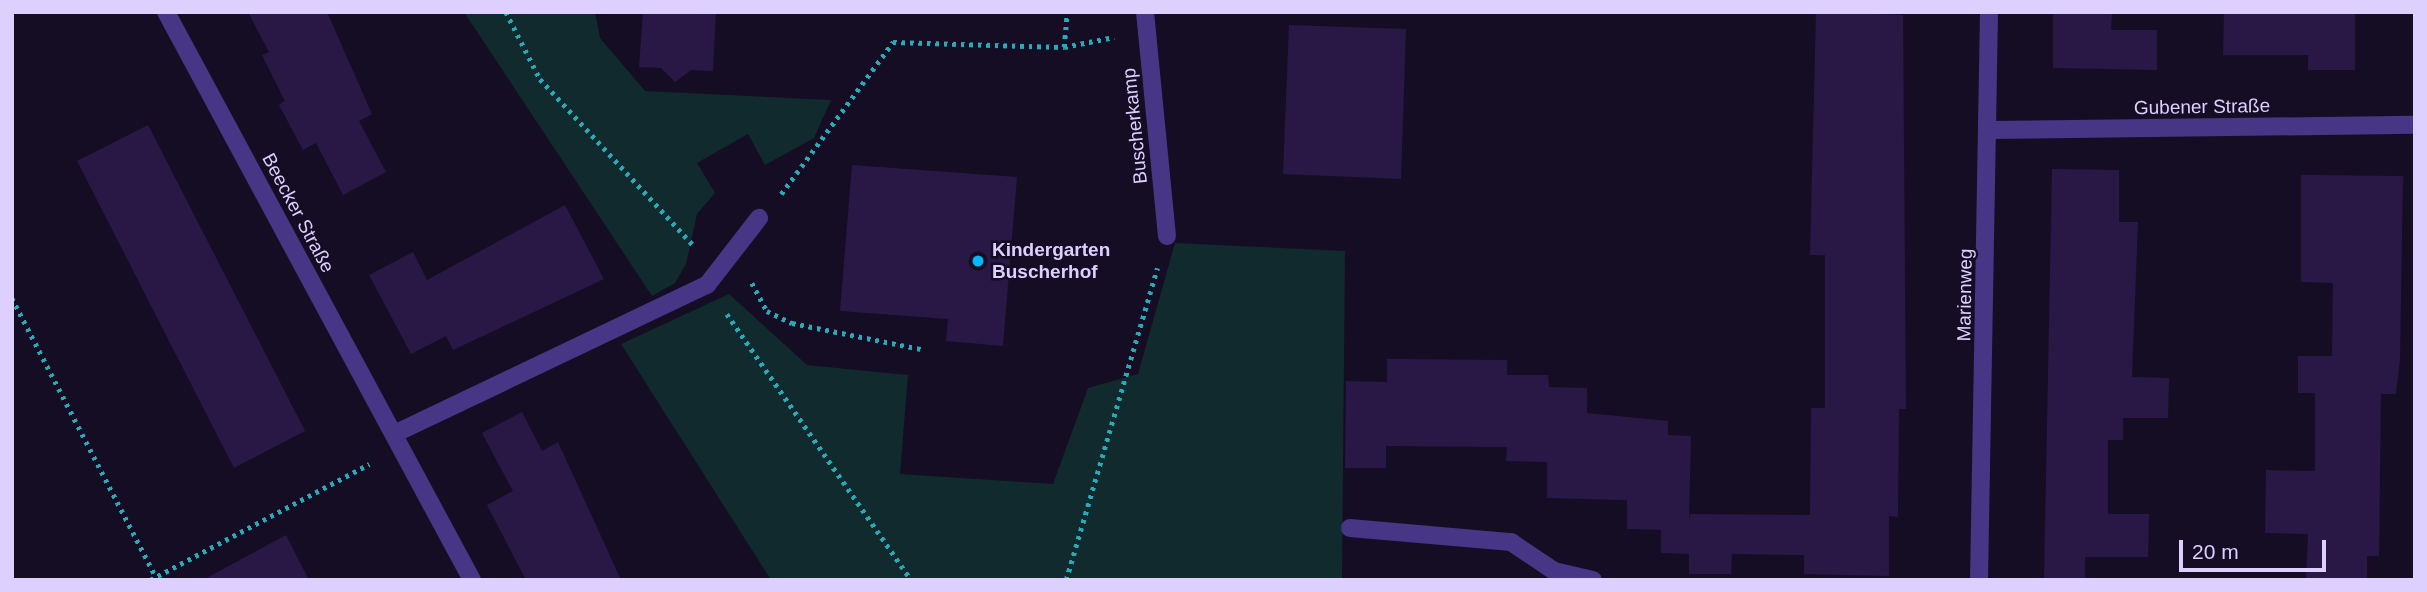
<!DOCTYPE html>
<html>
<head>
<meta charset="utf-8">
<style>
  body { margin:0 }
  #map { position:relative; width:2427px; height:592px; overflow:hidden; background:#150d24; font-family:Arial,sans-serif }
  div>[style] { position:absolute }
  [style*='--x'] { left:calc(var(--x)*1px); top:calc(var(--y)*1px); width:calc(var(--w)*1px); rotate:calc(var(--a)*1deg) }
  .green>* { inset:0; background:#102a2e }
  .building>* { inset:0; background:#291845 }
  .path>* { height:4.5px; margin-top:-2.25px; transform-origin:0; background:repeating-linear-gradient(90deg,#29aab9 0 3.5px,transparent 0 8.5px) }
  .lane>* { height:18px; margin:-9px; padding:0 9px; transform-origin:9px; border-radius:9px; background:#463685 }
  .street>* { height:18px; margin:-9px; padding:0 9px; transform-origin:9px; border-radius:9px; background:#463685 }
  .dots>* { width:19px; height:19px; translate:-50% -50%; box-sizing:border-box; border:4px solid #150d24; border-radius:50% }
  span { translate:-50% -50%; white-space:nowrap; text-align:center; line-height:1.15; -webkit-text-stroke:5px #150d24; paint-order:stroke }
  .street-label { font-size:19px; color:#ddd0ff }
  .poi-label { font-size:19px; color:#ddd0ff; font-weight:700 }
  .left { translate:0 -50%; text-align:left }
  .frame { position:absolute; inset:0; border:14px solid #ddd0ff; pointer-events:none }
  .scale { position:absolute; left:2179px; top:540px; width:147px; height:32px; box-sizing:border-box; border:4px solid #ddd0ff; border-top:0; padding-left:9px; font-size:21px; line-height:24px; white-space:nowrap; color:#ddd0ff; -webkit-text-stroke:5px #150d24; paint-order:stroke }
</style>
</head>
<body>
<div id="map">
  <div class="green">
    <div style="clip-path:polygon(464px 12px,595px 12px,600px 38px,645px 91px,831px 100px,814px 138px,765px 165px,748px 134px,697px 163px,715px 193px,697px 214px,686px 264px,675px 283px,652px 296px)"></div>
    <div style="clip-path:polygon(1175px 243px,1345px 251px,1342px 580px,771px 580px,621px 344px,729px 294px,807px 365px,908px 375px,900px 474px,1053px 484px,1088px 388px,1138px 374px)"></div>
  </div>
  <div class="building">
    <div style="clip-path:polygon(248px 12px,327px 12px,372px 114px,359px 121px,386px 172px,343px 195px,316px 143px,303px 150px,279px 105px,285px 101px,262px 55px,269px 52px)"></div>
    <div style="clip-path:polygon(643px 12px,716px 12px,713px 71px,691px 70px,675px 82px,661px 68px,639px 67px)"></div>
    <div style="clip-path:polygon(1816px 12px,1903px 15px,1906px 409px,1899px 409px,1898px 517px,1889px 516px,1889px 576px,1804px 574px,1804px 555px,1732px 554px,1731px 574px,1689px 574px,1689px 554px,1661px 553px,1661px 530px,1627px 529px,1627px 500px,1547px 498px,1547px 462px,1506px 461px,1507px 447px,1386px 446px,1386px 468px,1345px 468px,1346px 381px,1387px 382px,1387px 359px,1507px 360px,1507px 375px,1548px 375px,1549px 387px,1587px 388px,1587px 413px,1668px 421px,1668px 435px,1691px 436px,1689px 520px,1690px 514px,1810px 515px,1811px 408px,1825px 408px,1825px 255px,1810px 255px)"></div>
    <div style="clip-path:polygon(2053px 12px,2112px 12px,2111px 30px,2157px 30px,2157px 70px,2053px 68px)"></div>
    <div style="clip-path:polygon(2224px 12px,2355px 12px,2355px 70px,2308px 70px,2308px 55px,2223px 55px)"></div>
    <div style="clip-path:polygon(1289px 25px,1406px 29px,1401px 179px,1283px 174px)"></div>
    <div style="clip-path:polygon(148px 125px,305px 431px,234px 468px,77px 161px)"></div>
    <div style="clip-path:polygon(852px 165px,1017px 177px,1003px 346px,946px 341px,948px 319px,840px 311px)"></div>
    <div style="clip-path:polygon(2052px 169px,2119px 170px,2119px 222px,2138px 222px,2132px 377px,2169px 378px,2168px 418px,2123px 418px,2123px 440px,2108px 440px,2108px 514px,2149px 514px,2148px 557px,2085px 557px,2085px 580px,2044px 580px)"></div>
    <div style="clip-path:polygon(2301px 175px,2403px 176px,2400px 359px,2396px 394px,2381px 394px,2379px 556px,2367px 556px,2367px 580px,2306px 580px,2308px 534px,2265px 533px,2266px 470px,2315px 471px,2315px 393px,2298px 393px,2298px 356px,2332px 356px,2333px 283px,2301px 282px)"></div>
    <div style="clip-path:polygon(565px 205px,604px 279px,453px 350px,446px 336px,411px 354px,369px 275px,413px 252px,427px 280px)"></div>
    <div style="clip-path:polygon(522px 412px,542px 451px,558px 442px,621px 580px,526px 580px,487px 505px,513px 491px,482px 433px)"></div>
    <div style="clip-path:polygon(286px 535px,309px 580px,203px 580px)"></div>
  </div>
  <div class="path">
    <div style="--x:506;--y:12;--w:75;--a:63.1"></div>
    <div style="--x:540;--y:79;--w:229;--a:47.3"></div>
    <div style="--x:1064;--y:47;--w:35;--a:-85"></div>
    <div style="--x:781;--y:194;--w:189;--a:-53.6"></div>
    <div style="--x:893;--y:42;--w:171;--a:1.7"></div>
    <div style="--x:1064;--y:47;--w:51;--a:-11.3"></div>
    <div style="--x:752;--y:283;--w:32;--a:62"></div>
    <div style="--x:767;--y:311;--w:28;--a:26"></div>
    <div style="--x:792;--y:323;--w:132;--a:11.4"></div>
    <div style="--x:12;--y:298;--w:314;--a:62.7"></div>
    <div style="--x:727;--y:314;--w:323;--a:55.3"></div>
    <div style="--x:150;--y:580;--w:248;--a:-27.9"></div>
    <div style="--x:1066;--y:580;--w:325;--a:-73.7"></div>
  </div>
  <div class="lane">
    <div style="--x:1145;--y:12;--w:225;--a:84.4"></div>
  </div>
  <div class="street">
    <div style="--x:166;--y:12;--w:645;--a:61.69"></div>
    <div style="--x:1990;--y:130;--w:425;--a:-0.7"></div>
    <div style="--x:394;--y:434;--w:347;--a:-25.5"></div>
    <div style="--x:707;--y:285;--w:85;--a:-52.2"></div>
    <div style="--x:1350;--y:528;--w:162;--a:5"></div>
    <div style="--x:1511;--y:542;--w:52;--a:34"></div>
    <div style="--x:1554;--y:571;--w:40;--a:13"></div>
    <div style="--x:1979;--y:580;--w:568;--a:-88.99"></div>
  </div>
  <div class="dots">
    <div style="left:978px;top:261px;background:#00b8fb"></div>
  </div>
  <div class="street-label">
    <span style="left:2202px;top:107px;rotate:-1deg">Gubener Straße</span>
    <span style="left:1135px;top:126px;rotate:-96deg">Buscherkamp</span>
    <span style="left:298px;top:213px;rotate:62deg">Beecker Straße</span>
    <span style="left:1965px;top:295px;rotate:-89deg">Marienweg</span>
  </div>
  <div class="poi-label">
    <span class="left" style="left:992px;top:261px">Kindergarten<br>Buscherhof</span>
  </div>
  <div class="frame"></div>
  <div class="scale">20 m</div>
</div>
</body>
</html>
